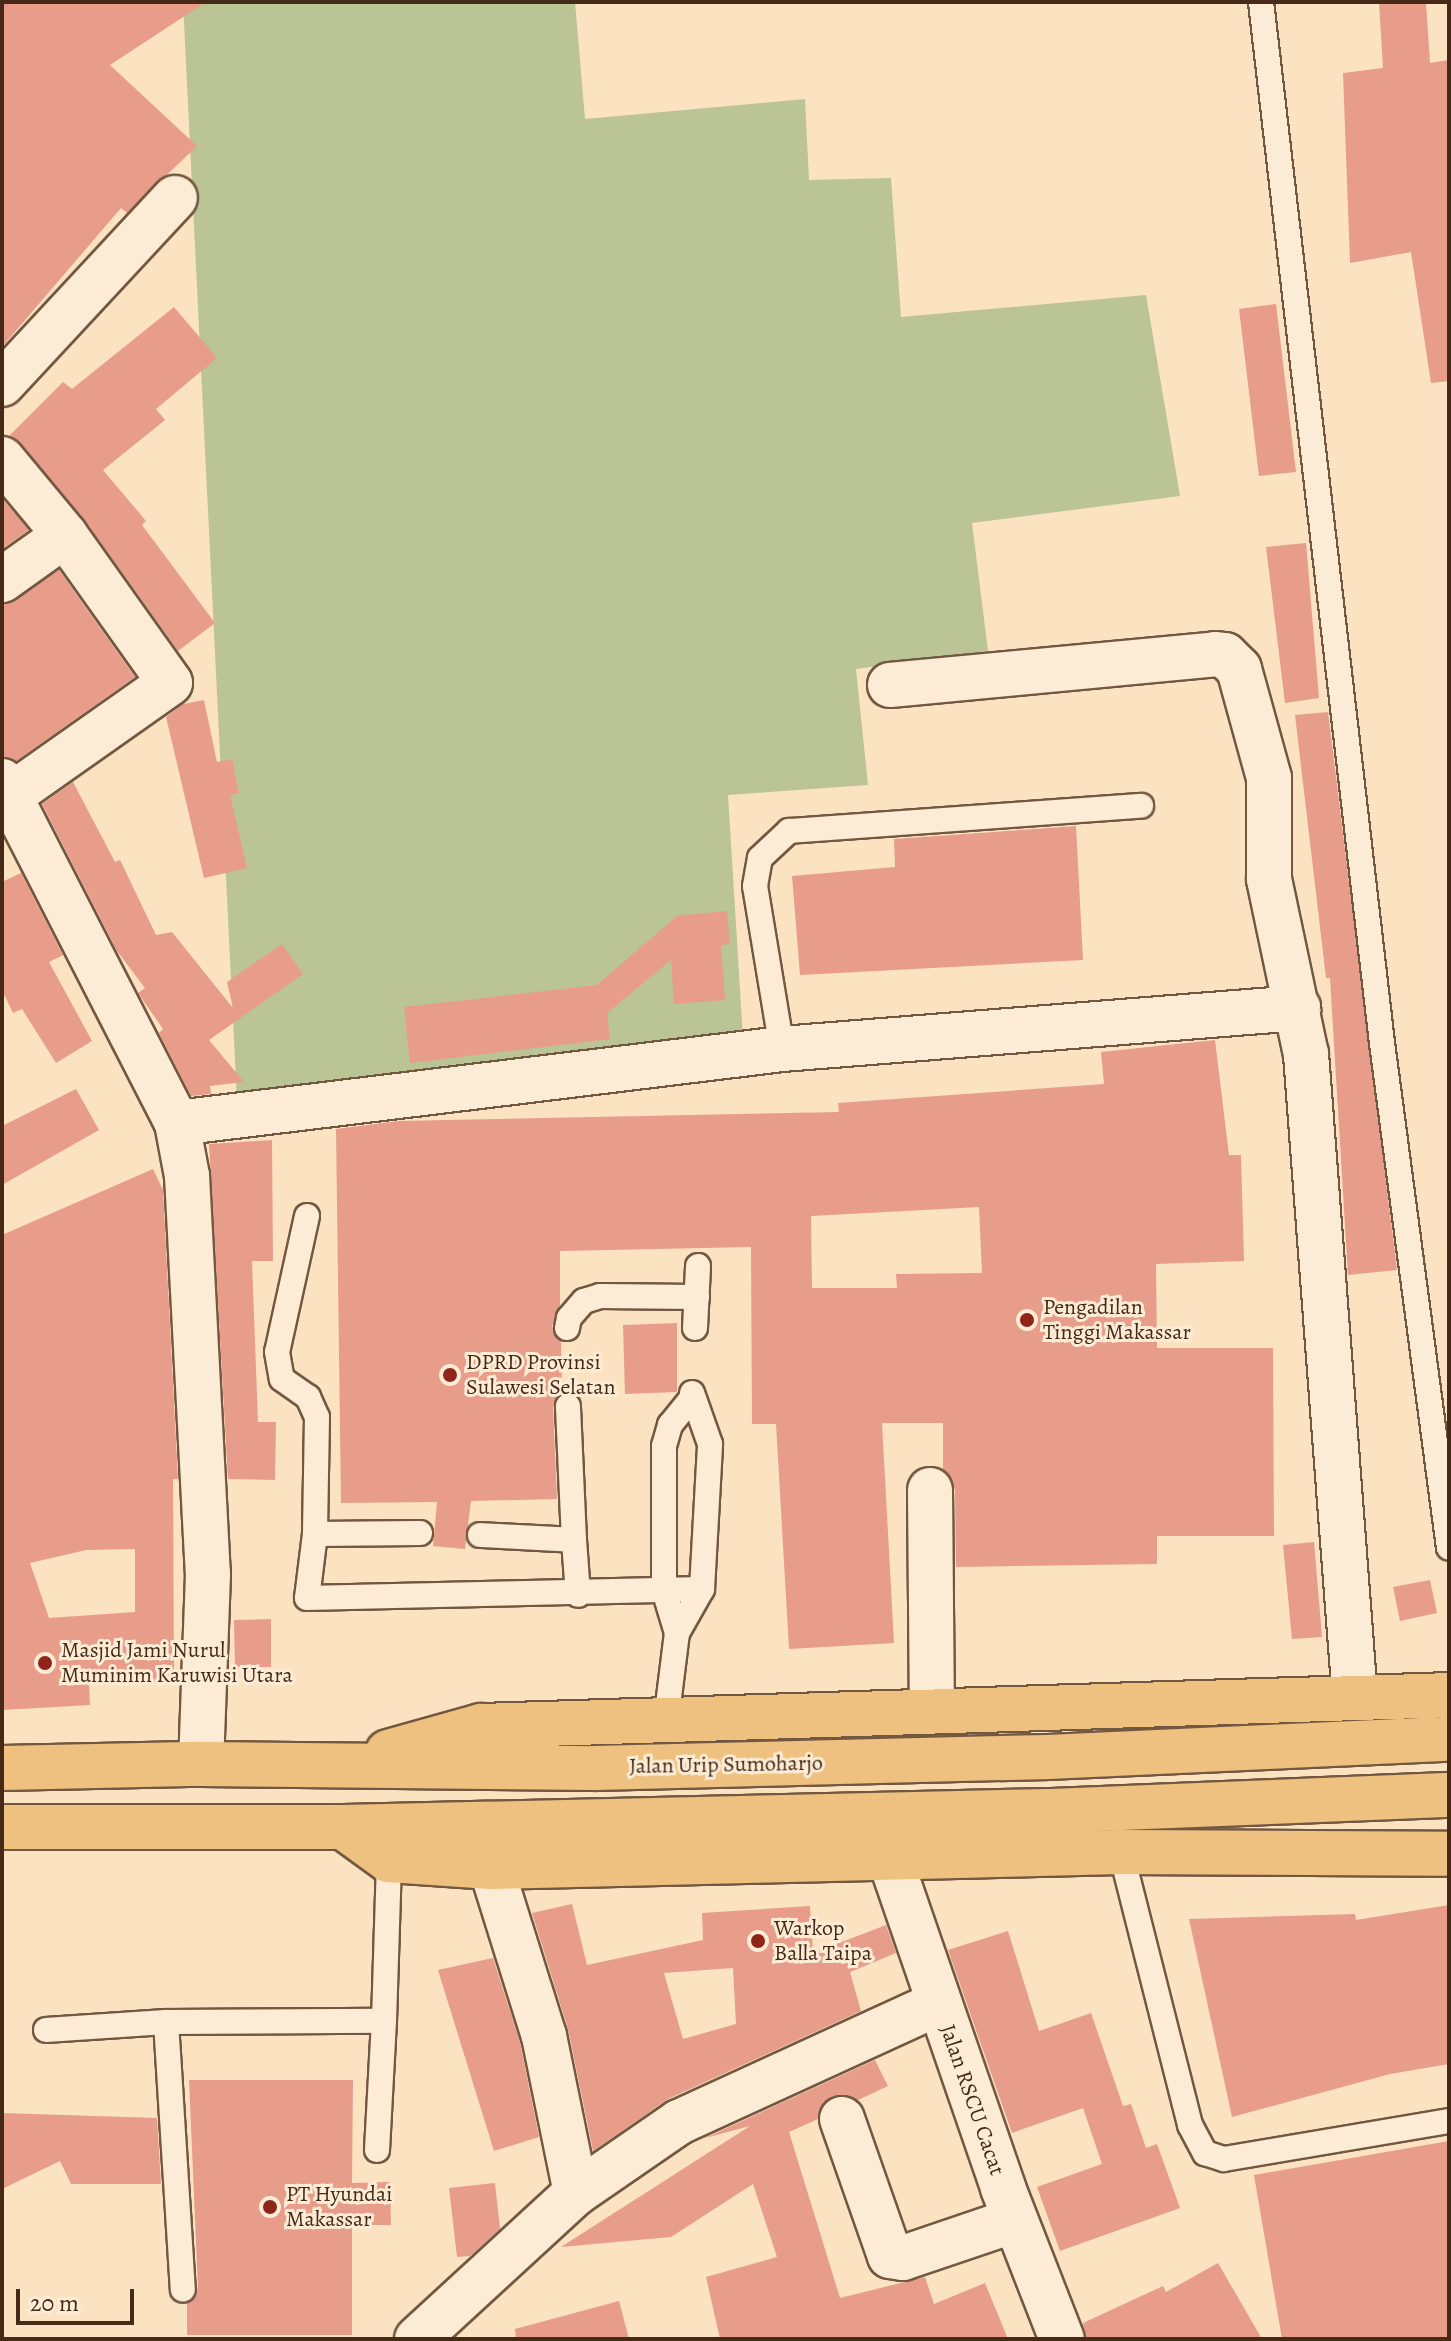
<!DOCTYPE html>
<html>
<head>
<meta charset="utf-8">
<style>
  body { margin:0 }
  #map { position:relative; width:1451px; height:2341px; overflow:hidden; background:#fbe2c0; font-family:Alegreya,serif }
  div>[style] { position:absolute }
  [style*='--x'] { left:calc(var(--x)*1px); top:calc(var(--y)*1px); width:calc(var(--w)*1px); rotate:calc(var(--a)*1deg) }
  .green>* { inset:0; background:#bbc495 }
  .building>* { inset:0; background:#e89c8a }
  .roads { filter:drop-shadow(2px 0 #735841) drop-shadow(-2px 0 #735841) drop-shadow(0 2px #735841) drop-shadow(0 -2px #735841) }
  .lane>* { height:24px; margin:-12px; padding:0 12px; transform-origin:12px; border-radius:12px; background:#fcecd6 }
  .street>* { height:44px; margin:-22px; padding:0 22px; transform-origin:22px; border-radius:22px; background:#fcecd6 }
  .highway>* { height:44px; margin:-22px; padding:0 22px; transform-origin:22px; border-radius:22px; background:#eec180 }
  .dots>* { width:22px; height:22px; translate:-50% -50%; box-sizing:border-box; border:4px solid #fcecd6; border-radius:50% }
  span { translate:-50% -50%; white-space:nowrap; text-align:center; line-height:1.15; -webkit-text-stroke:6px #fcecd6; paint-order:stroke }
  .poi-label { font-size:22px; color:#462a17 }
  .left { translate:0 -50%; text-align:left }
  .street-label { font-size:22px; color:#462a17 }
  .frame { position:absolute; inset:0; border:4px solid #462a17; pointer-events:none }
  .scale { position:absolute; left:16px; top:2289px; width:118px; height:36px; box-sizing:border-box; border:4px solid #462a17; border-top:0; padding-left:10px; font-size:24px; line-height:28px; white-space:nowrap; color:#462a17; -webkit-text-stroke:6px #fcecd6; paint-order:stroke }
</style>
</head>
<body>
<div id="map">
  <div class="green">
    <div style="clip-path:polygon(183px 2px,575px 2px,585px 119px,805px 99px,809px 180px,891px 178px,901px 317px,1146px 295px,1180px 496px,972px 523px,988px 651px,856px 669px,868px 785px,728px 795px,743px 1038px,237px 1101px)"></div>
  </div>
  <div class="building">
    <div style="clip-path:polygon(2px 2px,206px 2px,110px 65px,197px 146px,127px 213px,121px 208px,2px 347px)"></div>
    <div style="clip-path:polygon(1379px 2px,1426px 2px,1430px 63px,1449px 60px,1449px 381px,1431px 383px,1411px 252px,1350px 263px,1343px 73px,1383px 68px)"></div>
    <div style="clip-path:polygon(1276px 304px,1296px 472px,1259px 476px,1239px 309px)"></div>
    <div style="clip-path:polygon(174px 307px,217px 358px,156px 409px,165px 420px,103px 470px,146px 521px,142px 525px,215px 623px,178px 651px,84px 519px,10px 435px,63px 382px,72px 389px)"></div>
    <div style="clip-path:polygon(2px 498px,29px 530px,2px 549px)"></div>
    <div style="clip-path:polygon(1306px 543px,1319px 698px,1285px 703px,1266px 547px)"></div>
    <div style="clip-path:polygon(59px 570px,135px 677px,16px 761px,2px 756px,2px 605px)"></div>
    <div style="clip-path:polygon(204px 700px,217px 762px,232px 759px,239px 793px,230px 795px,247px 868px,204px 878px,166px 717px,183px 704px)"></div>
    <div style="clip-path:polygon(1328px 712px,1397px 1270px,1348px 1275px,1330px 978px,1326px 978px,1295px 715px)"></div>
    <div style="clip-path:polygon(73px 782px,115px 862px,120px 860px,156px 935px,172px 932px,233px 1008px,227px 982px,282px 944px,303px 974px,209px 1040px,244px 1082px,210px 1086px,211px 1094px,191px 1096px,159px 1033px,163px 1029px,138px 993px,145px 988px,117px 951px,42px 804px)"></div>
    <div style="clip-path:polygon(1076px 826px,1083px 960px,800px 975px,792px 876px,895px 867px,894px 839px)"></div>
    <div style="clip-path:polygon(21px 873px,63px 955px,49px 962px,92px 1041px,56px 1063px,22px 1009px,13px 1013px,2px 990px,2px 882px)"></div>
    <div style="clip-path:polygon(727px 911px,730px 944px,721px 945px,725px 1000px,674px 1004px,671px 960px,607px 1013px,610px 1039px,410px 1063px,404px 1007px,597px 985px,677px 916px)"></div>
    <div style="clip-path:polygon(evenodd,1215px 1040px,1229px 1155px,1241px 1155px,1244px 1261px,1156px 1264px,1157px 1348px,1273px 1348px,1274px 1536px,1157px 1536px,1157px 1564px,956px 1567px,955px 1490px,943px 1469px,943px 1423px,882px 1423px,894px 1643px,789px 1649px,776px 1424px,752px 1424px,751px 1247px,560px 1251px,560px 1305px,552px 1326px,561px 1341px,562px 1393px,553px 1407px,557px 1499px,471px 1501px,465px 1549px,433px 1546px,437px 1502px,341px 1503px,336px 1129px,399px 1121px,839px 1112px,838px 1103px,1104px 1084px,1101px 1052px,1215px 1040px,979px 1207px,982px 1273px,896px 1274px,897px 1288px,812px 1288px,811px 1216px,979px 1207px)"></div>
    <div style="clip-path:polygon(76px 1089px,99px 1130px,2px 1185px,2px 1126px)"></div>
    <div style="clip-path:polygon(272px 1140px,273px 1261px,252px 1261px,258px 1422px,276px 1422px,275px 1480px,228px 1479px,209px 1144px)"></div>
    <div style="clip-path:polygon(evenodd,153px 1169px,163px 1190px,178px 1479px,173px 1479px,174px 1684px,89px 1685px,90px 1705px,2px 1710px,2px 1235px,153px 1169px,135px 1549px,135px 1612px,49px 1618px,30px 1563px,86px 1550px,135px 1549px)"></div>
    <div style="clip-path:polygon(677px 1323px,677px 1392px,625px 1394px,623px 1325px)"></div>
    <div style="clip-path:polygon(1314px 1542px,1322px 1637px,1292px 1639px,1283px 1545px)"></div>
    <div style="clip-path:polygon(1430px 1580px,1437px 1613px,1400px 1621px,1393px 1587px)"></div>
    <div style="clip-path:polygon(271px 1619px,271px 1667px,235px 1667px,234px 1620px)"></div>
    <div style="clip-path:polygon(evenodd,572px 1904px,587px 1965px,703px 1940px,702px 1913px,810px 1906px,813px 1953px,886px 1925px,896px 1953px,850px 1972px,861px 2011px,668px 2099px,593px 2151px,568px 2029px,532px 1913px,572px 1904px,733px 1968px,736px 2024px,683px 2039px,664px 1973px,733px 1968px)"></div>
    <div style="clip-path:polygon(1449px 1905px,1449px 2064px,1390px 2074px,1232px 2117px,1189px 1919px,1355px 1914px,1356px 1920px)"></div>
    <div style="clip-path:polygon(1008px 1931px,1039px 2031px,1091px 2013px,1123px 2106px,1131px 2104px,1146px 2148px,1157px 2144px,1180px 2208px,1060px 2251px,1037px 2187px,1102px 2164px,1083px 2108px,1012px 2133px,948px 1950px)"></div>
    <div style="clip-path:polygon(493px 1958px,520px 2042px,539px 2137px,494px 2151px,438px 1970px)"></div>
    <div style="clip-path:polygon(875px 2060px,888px 2086px,858px 2100px,833px 2096px,823px 2103px,818px 2119px,789px 2132px,840px 2298px,925px 2277px,934px 2304px,985px 2283px,1008px 2339px,720px 2339px,706px 2277px,777px 2257px,753px 2184px,671px 2237px,561px 2247px,750px 2126px,705px 2138px)"></div>
    <div style="clip-path:polygon(189px 2080px,353px 2080px,352px 2183px,390px 2182px,391px 2225px,352px 2225px,352px 2335px,187px 2335px,187px 2303px,198px 2288px)"></div>
    <div style="clip-path:polygon(2px 2113px,157px 2118px,161px 2184px,71px 2184px,60px 2161px,2px 2189px)"></div>
    <div style="clip-path:polygon(1449px 2141px,1449px 2339px,1282px 2339px,1254px 2175px)"></div>
    <div style="clip-path:polygon(495px 2183px,500px 2229px,470px 2256px,457px 2257px,449px 2188px)"></div>
    <div style="clip-path:polygon(1218px 2263px,1262px 2339px,1086px 2339px,1083px 2323px,1163px 2286px,1166px 2292px)"></div>
    <div style="clip-path:polygon(619px 2301px,629px 2339px,516px 2339px,515px 2329px)"></div>
  </div>
  <div class="roads">
    <div class="lane">
      <div style="--x:1261;--y:2;--w:1048;--a:83.37"></div>
      <div style="--x:1382;--y:1043;--w:509;--a:82.44"></div>
      <div style="--x:782;--y:1049;--w:165;--a:-99.4"></div>
      <div style="--x:755;--y:886;--w:28;--a:-80"></div>
      <div style="--x:760;--y:858;--w:40;--a:-43"></div>
      <div style="--x:789;--y:831;--w:353;--a:-4.1"></div>
      <div style="--x:307;--y:1216;--w:139;--a:102.4"></div>
      <div style="--x:277;--y:1352;--w:27;--a:80"></div>
      <div style="--x:282;--y:1379;--w:32;--a:35"></div>
      <div style="--x:308;--y:1397;--w:22;--a:66"></div>
      <div style="--x:317;--y:1417;--w:117;--a:91"></div>
      <div style="--x:315;--y:1534;--w:105;--a:-0.5"></div>
      <div style="--x:567;--y:1328;--w:10;--a:-79"></div>
      <div style="--x:569;--y:1318;--w:23;--a:-49"></div>
      <div style="--x:584;--y:1301;--w:17;--a:-17"></div>
      <div style="--x:600;--y:1296;--w:97;--a:0.6"></div>
      <div style="--x:695;--y:1328;--w:62;--a:-87.2"></div>
      <div style="--x:315;--y:1534;--w:64;--a:97.1"></div>
      <div style="--x:307;--y:1598;--w:395;--a:-1.3"></div>
      <div style="--x:480;--y:1535;--w:94;--a:3"></div>
      <div style="--x:574;--y:1540;--w:134;--a:-92.6"></div>
      <div style="--x:574;--y:1540;--w:55;--a:85.8"></div>
      <div style="--x:677;--y:1633;--w:45;--a:-106.8"></div>
      <div style="--x:664;--y:1590;--w:144;--a:-90"></div>
      <div style="--x:664;--y:1446;--w:22;--a:-74"></div>
      <div style="--x:670;--y:1425;--w:35;--a:-51"></div>
      <div style="--x:666;--y:1721;--w:89;--a:-82.9"></div>
      <div style="--x:677;--y:1633;--w:51;--a:-60.4"></div>
      <div style="--x:702;--y:1589;--w:145;--a:-86.8"></div>
      <div style="--x:710;--y:1444;--w:54;--a:-109.4"></div>
      <div style="--x:1121;--y:1852;--w:282;--a:75.8"></div>
      <div style="--x:1190;--y:2125;--w:32;--a:62"></div>
      <div style="--x:1205;--y:2153;--w:20;--a:18"></div>
      <div style="--x:1224;--y:2159;--w:228;--a:-9.6"></div>
      <div style="--x:166;--y:2022;--w:268;--a:86.4"></div>
      <div style="--x:46;--y:2030;--w:120;--a:-3.8"></div>
      <div style="--x:166;--y:2022;--w:218;--a:-0.3"></div>
      <div style="--x:384;--y:2021;--w:161;--a:-88.2"></div>
      <div style="--x:377;--y:2150;--w:129;--a:-86.9"></div>
    </div>
    <div class="street">
      <div style="--x:2;--y:384;--w:254;--a:-47.1"></div>
      <div style="--x:2;--y:459;--w:99;--a:50.3"></div>
      <div style="--x:65;--y:535;--w:181;--a:54.6"></div>
      <div style="--x:170;--y:683;--w:194;--a:144.8"></div>
      <div style="--x:2;--y:580;--w:77;--a:-35.5"></div>
      <div style="--x:890;--y:685;--w:326;--a:-5.4"></div>
      <div style="--x:1215;--y:654;--w:10;--a:6"></div>
      <div style="--x:1225;--y:655;--w:20;--a:45"></div>
      <div style="--x:1239;--y:669;--w:113;--a:74.6"></div>
      <div style="--x:1269;--y:778;--w:101;--a:90"></div>
      <div style="--x:1269;--y:879;--w:179;--a:78.1"></div>
      <div style="--x:1306;--y:1054;--w:646;--a:85.65"></div>
      <div style="--x:2;--y:781;--w:384;--a:62.9"></div>
      <div style="--x:177;--y:1123;--w:54;--a:79.3"></div>
      <div style="--x:187;--y:1176;--w:399;--a:87"></div>
      <div style="--x:208;--y:1574;--w:190;--a:92.1"></div>
      <div style="--x:177;--y:1123;--w:610;--a:-6.97"></div>
      <div style="--x:782;--y:1049;--w:518;--a:-4.54"></div>
      <div style="--x:930;--y:1490;--w:221;--a:89.5"></div>
      <div style="--x:890;--y:1859;--w:348;--a:71"></div>
      <div style="--x:1003;--y:2188;--w:162;--a:68.7"></div>
      <div style="--x:491;--y:1867;--w:177;--a:72.6"></div>
      <div style="--x:544;--y:2036;--w:160;--a:78.5"></div>
      <div style="--x:842;--y:2119;--w:145;--a:70.7"></div>
      <div style="--x:890;--y:2256;--w:13;--a:9"></div>
      <div style="--x:903;--y:2258;--w:118;--a:-18.7"></div>
      <div style="--x:417;--y:2339;--w:216;--a:-42.6"></div>
      <div style="--x:576;--y:2193;--w:125;--a:-34.6"></div>
      <div style="--x:679;--y:2122;--w:286;--a:-24.6"></div>
    </div>
    <div class="highway">
      <div style="--x:388;--y:1752;--w:97;--a:-15.6"></div>
      <div style="--x:481;--y:1726;--w:968;--a:-1.83"></div>
      <div style="--x:2;--y:1768;--w:199;--a:-1.2"></div>
      <div style="--x:201;--y:1764;--w:394;--a:0.6"></div>
      <div style="--x:595;--y:1768;--w:453;--a:-1.4"></div>
      <div style="--x:1048;--y:1757;--w:401;--a:-2.6"></div>
      <div style="--x:2;--y:1827;--w:341;--a:0"></div>
      <div style="--x:343;--y:1827;--w:706;--a:-1.3"></div>
      <div style="--x:1049;--y:1811;--w:400;--a:-2.3"></div>
      <div style="--x:343;--y:1827;--w:57;--a:35.7"></div>
      <div style="--x:389;--y:1860;--w:102;--a:3.9"></div>
      <div style="--x:491;--y:1867;--w:630;--a:-1.36"></div>
      <div style="--x:1121;--y:1852;--w:328;--a:0.3"></div>
    </div>
  </div>
  <div class="dots">
    <div style="left:1027px;top:1320px;background:#8f2418"></div>
    <div style="left:450px;top:1375px;background:#8f2418"></div>
    <div style="left:45px;top:1663px;background:#8f2418"></div>
    <div style="left:758px;top:1941px;background:#8f2418"></div>
    <div style="left:270px;top:2207px;background:#8f2418"></div>
  </div>
  <div class="poi-label">
    <span class="left" style="left:1043px;top:1320px">Pengadilan<br>Tinggi Makassar</span>
    <span class="left" style="left:466px;top:1375px">DPRD Provinsi<br>Sulawesi Selatan</span>
    <span class="left" style="left:61px;top:1663px">Masjid Jami Nurul<br>Muminim Karuwisi Utara</span>
    <span class="left" style="left:774px;top:1941px">Warkop<br>Balla Taipa</span>
    <span class="left" style="left:286px;top:2207px">PT Hyundai<br>Makassar</span>
  </div>
  <div class="street-label">
    <span style="left:726px;top:1765px;rotate:-1deg">Jalan Urip Sumoharjo</span>
    <span style="left:972px;top:2100px;rotate:71deg">Jalan RSCU Cacat</span>
  </div>
  <div class="frame"></div>
  <div class="scale">20 m</div>
</div>
</body>
</html>
